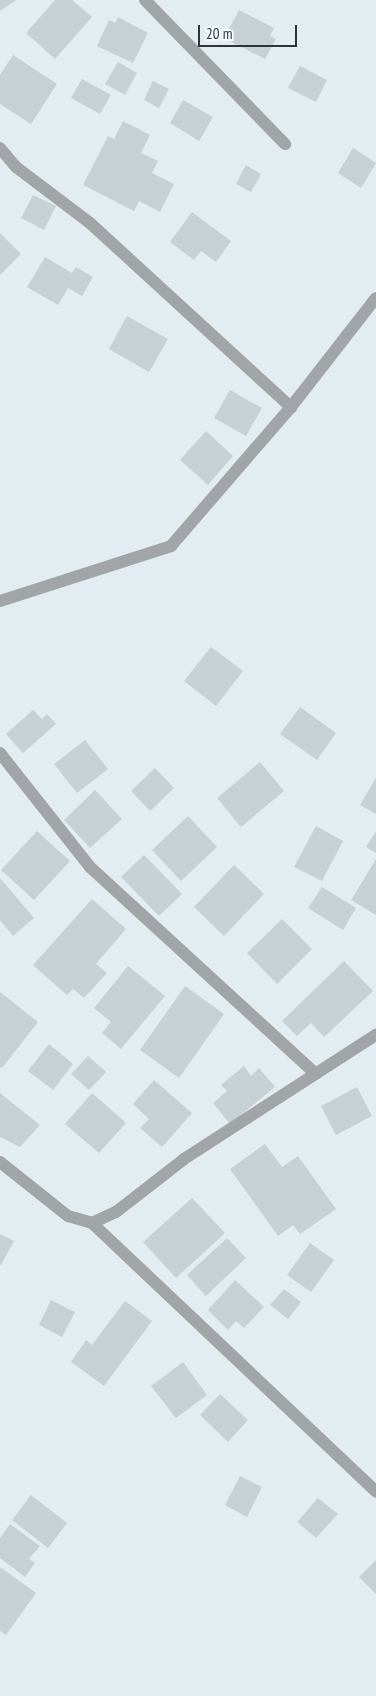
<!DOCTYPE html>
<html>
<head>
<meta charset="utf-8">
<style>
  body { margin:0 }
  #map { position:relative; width:376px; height:1696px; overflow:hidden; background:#e3edf1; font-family:"PT Sans Narrow",sans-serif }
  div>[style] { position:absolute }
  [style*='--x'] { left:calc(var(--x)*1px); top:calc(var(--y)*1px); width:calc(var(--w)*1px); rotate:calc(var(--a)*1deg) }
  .building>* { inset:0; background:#c7d0d5 }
  .minor>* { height:12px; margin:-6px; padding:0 6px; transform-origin:6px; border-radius:6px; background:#a1a5a7 }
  span { translate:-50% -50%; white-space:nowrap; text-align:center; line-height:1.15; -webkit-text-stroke:4px #f0faff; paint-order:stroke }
  .scale { position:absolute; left:198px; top:25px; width:99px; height:22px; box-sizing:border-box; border:2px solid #313436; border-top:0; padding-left:6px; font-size:15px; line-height:18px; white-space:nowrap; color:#313436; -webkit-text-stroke:4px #f0faff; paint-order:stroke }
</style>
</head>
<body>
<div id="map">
  <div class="building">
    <div style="clip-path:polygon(0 0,16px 0,0 11px)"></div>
    <div style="clip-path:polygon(55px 0,72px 0,92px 17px,55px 59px,26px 33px)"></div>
    <div style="clip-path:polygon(239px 10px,274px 28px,270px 36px,276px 39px,265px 59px,224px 38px)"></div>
    <div style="clip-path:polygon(118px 17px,148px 33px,133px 63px,97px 46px,109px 20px,115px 23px)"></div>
    <div style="clip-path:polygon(13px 55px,57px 84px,31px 124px,0 104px,0 75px)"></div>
    <div style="clip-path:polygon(118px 62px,137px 73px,125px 95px,105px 84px)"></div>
    <div style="clip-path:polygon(300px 66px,327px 80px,316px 102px,288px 88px)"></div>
    <div style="clip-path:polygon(82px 79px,111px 95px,100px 114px,71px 98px)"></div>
    <div style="clip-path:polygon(153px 81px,169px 89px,159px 108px,144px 100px)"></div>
    <div style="clip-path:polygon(183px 100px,213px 117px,199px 141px,170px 123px)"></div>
    <div style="clip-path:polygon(123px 121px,150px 135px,141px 153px,158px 161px,152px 173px,174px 184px,160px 212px,139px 201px,134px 211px,83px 185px,108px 136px,114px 139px)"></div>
    <div style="clip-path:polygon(353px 148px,376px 163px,361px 188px,338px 173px)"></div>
    <div style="clip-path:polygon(246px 165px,261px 174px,251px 192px,236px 184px)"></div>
    <div style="clip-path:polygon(33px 195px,56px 206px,44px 230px,21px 218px)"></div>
    <div style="clip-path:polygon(192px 212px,231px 241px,216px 262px,201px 251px,194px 260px,170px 242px)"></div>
    <div style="clip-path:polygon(0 233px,21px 254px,0 275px)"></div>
    <div style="clip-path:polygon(45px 257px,72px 273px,76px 267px,93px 277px,82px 296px,68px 288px,58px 305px,27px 287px)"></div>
    <div style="clip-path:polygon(127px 316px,168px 339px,149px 372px,109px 349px)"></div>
    <div style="clip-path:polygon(230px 390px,262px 408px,246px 436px,214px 418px)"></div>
    <div style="clip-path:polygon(206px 431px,233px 456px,208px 485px,180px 460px)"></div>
    <div style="clip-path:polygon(211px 647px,243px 671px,216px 706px,184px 681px)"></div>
    <div style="clip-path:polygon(300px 707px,336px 733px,317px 760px,280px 734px)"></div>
    <div style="clip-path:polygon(33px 710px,42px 719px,47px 714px,56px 724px,23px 753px,6px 734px)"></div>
    <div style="clip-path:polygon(85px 740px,108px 769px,77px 793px,54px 764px)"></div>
    <div style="clip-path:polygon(260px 762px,284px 791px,241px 827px,217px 798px)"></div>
    <div style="clip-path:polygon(155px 768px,174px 788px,150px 811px,131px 791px)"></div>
    <div style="clip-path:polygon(376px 778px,376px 814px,360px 805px)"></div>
    <div style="clip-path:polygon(95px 790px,122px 819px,90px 848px,64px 820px)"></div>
    <div style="clip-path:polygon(188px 816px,217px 847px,181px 881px,152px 850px)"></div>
    <div style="clip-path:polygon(316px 826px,343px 841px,322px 881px,294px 867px)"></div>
    <div style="clip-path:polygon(37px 831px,70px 861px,34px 900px,1px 870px)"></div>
    <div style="clip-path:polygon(376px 831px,376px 853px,366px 847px)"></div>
    <div style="clip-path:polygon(144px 855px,182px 894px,159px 916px,121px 877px)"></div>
    <div style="clip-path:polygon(376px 859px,376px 915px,351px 900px)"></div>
    <div style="clip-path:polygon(234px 865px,264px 894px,224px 936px,194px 907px)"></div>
    <div style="clip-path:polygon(0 878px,34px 918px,13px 936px,0 920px)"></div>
    <div style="clip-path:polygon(322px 887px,356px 908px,343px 930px,308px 908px)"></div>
    <div style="clip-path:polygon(92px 899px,126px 929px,96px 964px,107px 973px,84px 998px,73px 989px,67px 995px,33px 965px)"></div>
    <div style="clip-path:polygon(282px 919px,312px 949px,277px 984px,247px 953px)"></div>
    <div style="clip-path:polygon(344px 961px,373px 991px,324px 1037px,311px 1023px,297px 1036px,282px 1021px)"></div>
    <div style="clip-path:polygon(128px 966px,165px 996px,121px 1049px,102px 1033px,111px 1022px,94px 1008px)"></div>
    <div style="clip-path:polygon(185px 986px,224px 1014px,179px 1078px,140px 1050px)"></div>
    <div style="clip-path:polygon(0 992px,38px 1022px,2px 1068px,0 1067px)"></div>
    <div style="clip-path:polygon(49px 1044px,73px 1064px,53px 1090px,28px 1071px)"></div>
    <div style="clip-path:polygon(88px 1056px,106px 1072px,89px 1090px,71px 1074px)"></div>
    <div style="clip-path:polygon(244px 1066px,251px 1076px,259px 1068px,275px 1087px,230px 1124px,213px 1103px,227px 1091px,221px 1085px)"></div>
    <div style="clip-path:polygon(154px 1080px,192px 1113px,162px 1147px,140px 1128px,149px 1119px,133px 1104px)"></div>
    <div style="clip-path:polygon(357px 1087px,372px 1116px,336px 1135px,321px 1106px)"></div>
    <div style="clip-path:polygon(0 1093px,40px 1125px,20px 1147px,0 1137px)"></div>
    <div style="clip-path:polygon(92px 1093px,126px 1123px,99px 1153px,65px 1124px)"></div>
    <div style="clip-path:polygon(265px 1144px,282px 1167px,298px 1156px,336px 1209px,300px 1234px,293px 1225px,278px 1236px,230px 1169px)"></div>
    <div style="clip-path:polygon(192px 1198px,225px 1233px,176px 1278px,143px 1242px)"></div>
    <div style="clip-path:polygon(0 1234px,14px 1241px,1px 1265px,0 1264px)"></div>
    <div style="clip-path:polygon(227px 1238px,246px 1258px,206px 1296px,187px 1275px)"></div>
    <div style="clip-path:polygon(310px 1243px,334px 1260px,311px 1292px,287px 1275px)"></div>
    <div style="clip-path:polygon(235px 1280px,264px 1307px,244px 1328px,236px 1321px,228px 1330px,208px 1310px)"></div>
    <div style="clip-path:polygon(284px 1289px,301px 1302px,288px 1319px,270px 1305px)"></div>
    <div style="clip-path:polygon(51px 1300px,75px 1312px,62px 1337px,39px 1325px)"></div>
    <div style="clip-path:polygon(125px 1301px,152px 1321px,104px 1386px,71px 1362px,86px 1340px,92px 1345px)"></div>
    <div style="clip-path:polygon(183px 1362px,207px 1395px,176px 1418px,151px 1386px)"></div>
    <div style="clip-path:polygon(220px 1394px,248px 1420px,228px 1442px,200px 1415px)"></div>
    <div style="clip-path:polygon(240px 1476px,262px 1487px,247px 1517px,225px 1505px)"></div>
    <div style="clip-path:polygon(31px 1495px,67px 1523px,48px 1548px,12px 1520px)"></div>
    <div style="clip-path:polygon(318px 1498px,338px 1514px,316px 1538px,297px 1522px)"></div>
    <div style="clip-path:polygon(10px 1524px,40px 1546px,29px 1559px,35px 1563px,25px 1577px,0 1558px,0 1538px)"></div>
    <div style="clip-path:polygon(376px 1560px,376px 1594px,359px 1577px)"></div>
    <div style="clip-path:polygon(0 1567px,36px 1593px,6px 1635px,0 1631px)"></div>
  </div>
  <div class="minor">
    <div style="--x:145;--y:0;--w:201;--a:45.8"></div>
    <div style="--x:0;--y:148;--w:25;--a:50"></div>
    <div style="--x:16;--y:167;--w:93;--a:37.1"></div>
    <div style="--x:90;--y:223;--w:273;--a:42.5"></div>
    <div style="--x:0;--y:601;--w:180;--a:-17.8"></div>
    <div style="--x:171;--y:546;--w:184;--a:-49.2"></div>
    <div style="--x:291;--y:407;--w:138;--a:-52.1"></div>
    <div style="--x:0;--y:753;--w:145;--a:51.7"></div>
    <div style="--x:90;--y:867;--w:306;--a:42.5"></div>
    <div style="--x:0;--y:1162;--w:87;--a:38.5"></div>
    <div style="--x:68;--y:1216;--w:25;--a:16"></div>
    <div style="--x:92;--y:1223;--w:26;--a:-25"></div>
    <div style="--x:116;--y:1212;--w:86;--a:-37.9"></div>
    <div style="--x:184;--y:1159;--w:229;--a:-32.9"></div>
    <div style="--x:92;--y:1223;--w:391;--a:43.4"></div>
  </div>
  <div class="scale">20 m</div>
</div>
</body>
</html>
